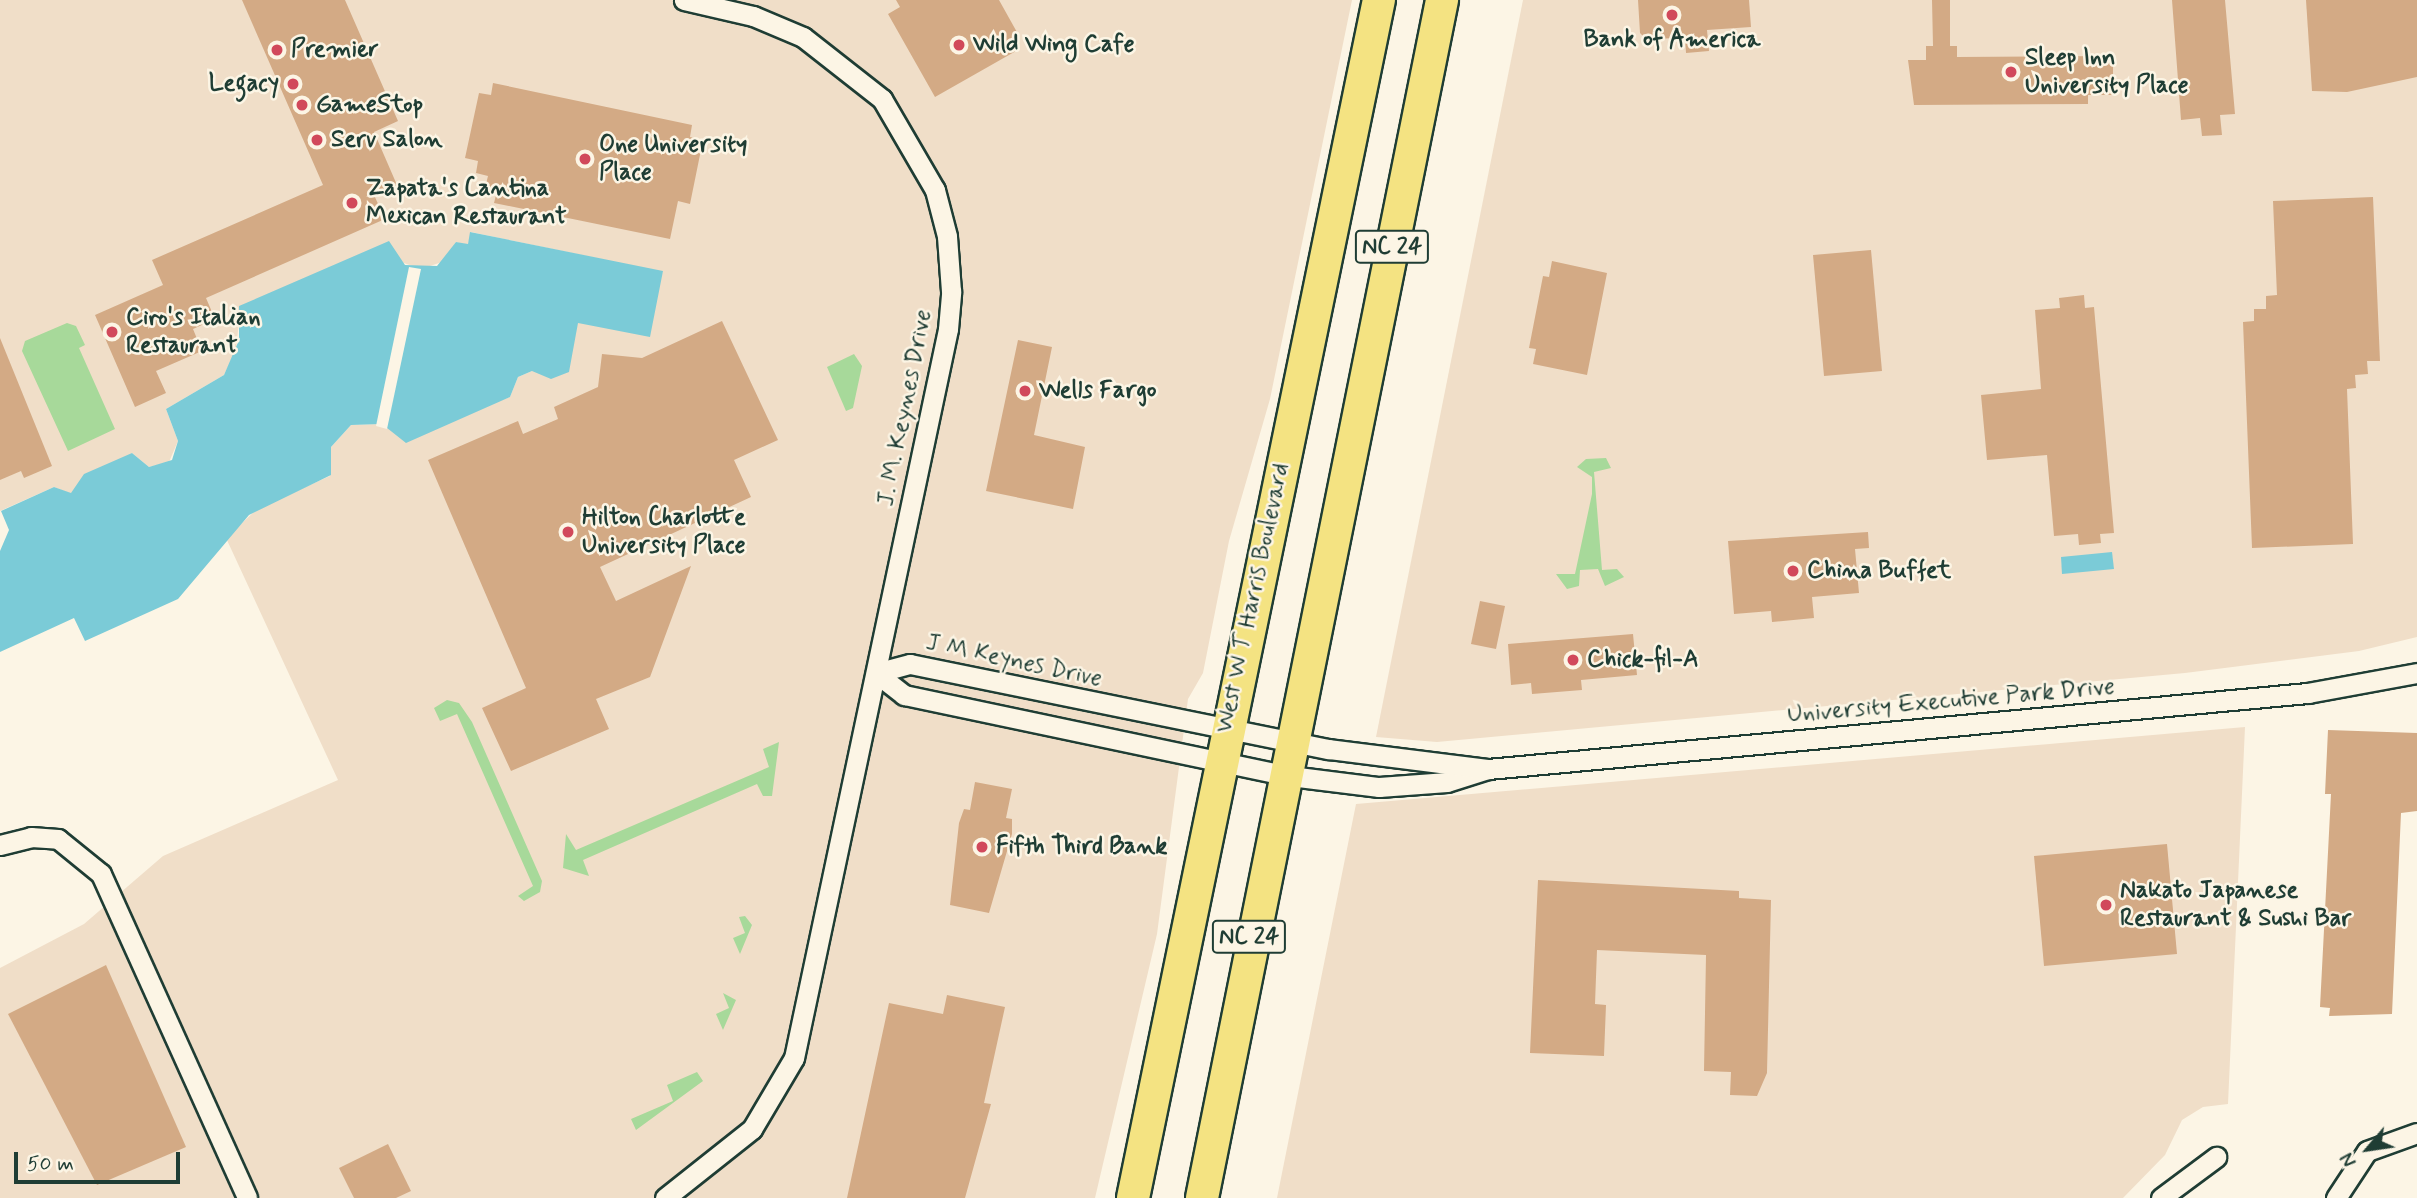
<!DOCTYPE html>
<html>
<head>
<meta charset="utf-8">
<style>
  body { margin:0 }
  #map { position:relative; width:2417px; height:1198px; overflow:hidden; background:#fcf5e5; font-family:Mynerve,sans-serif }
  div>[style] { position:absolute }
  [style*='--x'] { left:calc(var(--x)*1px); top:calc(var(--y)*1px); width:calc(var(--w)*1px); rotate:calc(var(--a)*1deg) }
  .built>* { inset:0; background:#f0dec8 }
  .green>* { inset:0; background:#a7d99a }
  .water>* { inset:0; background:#7bcbd7 }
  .pier>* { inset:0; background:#fcf5e5 }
  .building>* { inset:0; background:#d3aa85 }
  .roads { filter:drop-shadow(2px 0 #1f3d34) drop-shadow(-2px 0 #1f3d34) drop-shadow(0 2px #1f3d34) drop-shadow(0 -2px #1f3d34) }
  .street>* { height:19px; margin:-9.5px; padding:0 9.5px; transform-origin:9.5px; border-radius:9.5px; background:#fcf5e5 }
  .primary>* { height:32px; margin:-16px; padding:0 16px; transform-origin:16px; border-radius:16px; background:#f4e382 }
  .dots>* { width:19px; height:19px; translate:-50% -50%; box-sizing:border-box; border:4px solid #fcf5e5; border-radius:50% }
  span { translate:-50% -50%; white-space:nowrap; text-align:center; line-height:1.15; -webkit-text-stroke:5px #fcf5e5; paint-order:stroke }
  .shield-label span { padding:2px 5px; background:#fcf5e5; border:2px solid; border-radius:5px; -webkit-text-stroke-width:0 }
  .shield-label { font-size:23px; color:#1f3d34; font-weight:700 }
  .poi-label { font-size:24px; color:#1f3d34; font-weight:700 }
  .left { translate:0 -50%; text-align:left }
  .right { translate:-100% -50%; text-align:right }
  .street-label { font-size:24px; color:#1f3d34 }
  .north { position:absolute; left:2333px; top:1114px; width:70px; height:70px; -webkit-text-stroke:5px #fcf5e5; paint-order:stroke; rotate:241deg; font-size:19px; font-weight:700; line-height:28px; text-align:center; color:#1f3d34 }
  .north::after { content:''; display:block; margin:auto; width:24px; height:32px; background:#1f3d34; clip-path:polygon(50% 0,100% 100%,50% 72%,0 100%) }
  .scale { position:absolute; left:14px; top:1152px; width:166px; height:32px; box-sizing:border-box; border:4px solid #1f3d34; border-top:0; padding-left:9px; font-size:21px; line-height:24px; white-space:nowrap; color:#1f3d34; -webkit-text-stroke:5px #fcf5e5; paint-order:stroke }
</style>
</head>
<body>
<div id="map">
  <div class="built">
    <div style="clip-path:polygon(0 0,1352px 0,1270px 399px,1229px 541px,1203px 673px,1188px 699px,1157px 934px,1095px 1198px,0 1198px,0 968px,84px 924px,163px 856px,338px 780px,226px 538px,258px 508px,330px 476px,331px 447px,351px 425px,382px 424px,402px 437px,510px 397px,518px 377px,532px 371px,578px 322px,663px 272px,471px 232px,468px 245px,456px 242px,445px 261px,421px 269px,401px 262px,389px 242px,240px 312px,236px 350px,224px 375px,166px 409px,178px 441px,169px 462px,149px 467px,132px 453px,71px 494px,54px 487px,0 511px)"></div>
    <div style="clip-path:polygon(1523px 0,2417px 0,2417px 637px,2359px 651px,2185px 673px,1437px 742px,1376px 737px)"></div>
    <div style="clip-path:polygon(2245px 727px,2228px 1104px,2203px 1107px,2182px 1120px,2165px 1155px,2123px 1198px,1277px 1198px,1356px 804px)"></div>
  </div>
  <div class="green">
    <div style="clip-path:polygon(67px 323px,76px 326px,85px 345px,79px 348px,115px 429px,68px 451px,22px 351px,25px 341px)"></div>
    <div style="clip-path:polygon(854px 354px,862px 366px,853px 408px,846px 411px,827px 367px)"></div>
    <div style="clip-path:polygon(1606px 458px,1611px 468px,1594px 472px,1602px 570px,1617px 569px,1624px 577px,1605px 586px,1598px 569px,1580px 570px,1579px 586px,1567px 589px,1556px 574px,1575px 574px,1592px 494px,1592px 477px,1577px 467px,1586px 459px)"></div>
    <div style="clip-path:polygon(447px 700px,459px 703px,472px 722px,542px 881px,540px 892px,524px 901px,518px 896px,533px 886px,457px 714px,440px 721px,434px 708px)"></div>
    <div style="clip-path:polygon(779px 742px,772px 796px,763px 796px,757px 784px,583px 860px,589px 876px,563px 868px,566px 834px,576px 850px,769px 767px,763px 749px)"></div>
    <div style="clip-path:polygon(745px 916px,752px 925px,740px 954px,733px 938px,745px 933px,739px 917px)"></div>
    <div style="clip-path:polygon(723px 993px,736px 1000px,723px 1030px,716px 1014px,729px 1008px)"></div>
    <div style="clip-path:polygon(697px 1072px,703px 1081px,636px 1130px,631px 1119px,673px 1101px,667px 1085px)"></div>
  </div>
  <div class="water">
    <div style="clip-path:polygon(470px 232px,663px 271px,650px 337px,578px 323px,569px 372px,551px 379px,532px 371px,518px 377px,510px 397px,406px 443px,382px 424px,351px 425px,331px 447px,331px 475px,249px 515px,178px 599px,85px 641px,74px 618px,0 652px,0 551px,9px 530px,1px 511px,54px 487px,71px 493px,84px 474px,132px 453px,149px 467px,172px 460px,178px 441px,166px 409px,224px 375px,239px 340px,239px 306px,389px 241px,405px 265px,437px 266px,456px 242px,468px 244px)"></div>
    <div style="clip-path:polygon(2112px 552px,2114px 569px,2062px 574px,2061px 557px)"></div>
  </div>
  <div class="pier">
    <div style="clip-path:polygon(409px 267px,421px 269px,387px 429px,376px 426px)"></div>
  </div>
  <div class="building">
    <div style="clip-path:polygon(242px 0,345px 0,398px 121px,374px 132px,397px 185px,374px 195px,385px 219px,206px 298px,215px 319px,193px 329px,202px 351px,156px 371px,166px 393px,135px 407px,95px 315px,163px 285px,152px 260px,323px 185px)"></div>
    <div style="clip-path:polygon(896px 0,999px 0,1018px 34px,1010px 39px,1016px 51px,935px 97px,888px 14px,900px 7px)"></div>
    <div style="clip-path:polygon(1638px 0,1749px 0,1751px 27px,1707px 30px,1709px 51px,1686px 53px,1685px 37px,1647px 40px,1640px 33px)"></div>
    <div style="clip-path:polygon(1932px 0,1950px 0,1950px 46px,1957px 46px,1957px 57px,2113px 56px,2113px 95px,2088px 95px,2088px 104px,1914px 105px,1908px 60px,1926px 60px,1926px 46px,1933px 46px)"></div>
    <div style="clip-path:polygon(2172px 0,2225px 0,2235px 114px,2220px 115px,2222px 135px,2202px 136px,2200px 118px,2181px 120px)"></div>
    <div style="clip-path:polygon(2306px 0,2417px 0,2417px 77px,2347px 92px,2312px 91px)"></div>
    <div style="clip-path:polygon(493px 83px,692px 125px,690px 137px,703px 140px,690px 204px,678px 201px,670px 239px,494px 203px,497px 191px,485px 188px,488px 176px,476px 173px,478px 161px,465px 158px,479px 93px,491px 95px)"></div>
    <div style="clip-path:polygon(2373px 197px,2380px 361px,2367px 361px,2368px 374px,2355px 375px,2356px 388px,2347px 389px,2353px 544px,2252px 548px,2243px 322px,2254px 321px,2254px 309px,2266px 309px,2266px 296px,2277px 295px,2273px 201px)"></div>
    <div style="clip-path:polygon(1871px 250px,1882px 371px,1824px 376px,1813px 255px)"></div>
    <div style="clip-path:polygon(1552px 261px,1607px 273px,1587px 375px,1533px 364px,1536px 349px,1529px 348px,1543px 276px,1549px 277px)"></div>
    <div style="clip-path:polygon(2084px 295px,2085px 308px,2094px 307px,2114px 533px,2100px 534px,2101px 543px,2079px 545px,2078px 534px,2054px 536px,2047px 455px,1987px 460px,1981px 395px,2041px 389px,2035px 310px,2060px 308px,2059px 298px)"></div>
    <div style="clip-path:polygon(722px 321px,778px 440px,734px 460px,751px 497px,600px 567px,616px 601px,691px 566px,650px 677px,596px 699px,609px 729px,511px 771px,482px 708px,526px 688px,428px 460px,518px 421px,523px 434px,558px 419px,554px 407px,598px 387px,602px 354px,642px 358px)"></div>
    <div style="clip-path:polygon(0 338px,52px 466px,24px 478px,21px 471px,0 480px)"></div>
    <div style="clip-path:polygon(1018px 340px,1052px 347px,1034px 435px,1085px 447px,1073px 509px,986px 491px)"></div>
    <div style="clip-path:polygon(1868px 532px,1869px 548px,1855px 549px,1859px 593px,1812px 597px,1814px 618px,1772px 622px,1771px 611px,1734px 614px,1728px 541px)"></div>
    <div style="clip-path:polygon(1480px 601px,1505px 606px,1496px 649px,1471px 644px)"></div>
    <div style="clip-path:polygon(1633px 634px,1637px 675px,1581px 680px,1582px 690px,1532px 694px,1531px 683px,1511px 685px,1508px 644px)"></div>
    <div style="clip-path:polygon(2328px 730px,2417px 733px,2417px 811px,2401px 813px,2392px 1014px,2329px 1016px,2330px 1008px,2320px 1007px,2331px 794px,2325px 794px)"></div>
    <div style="clip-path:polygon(975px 782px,1012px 789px,1006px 818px,1012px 819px,1012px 834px,989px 913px,950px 905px,959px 823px,964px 809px,970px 810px)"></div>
    <div style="clip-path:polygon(2167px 844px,2177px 954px,2044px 966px,2034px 856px)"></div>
    <div style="clip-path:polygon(1538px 880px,1739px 891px,1739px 898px,1771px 900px,1767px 1073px,1757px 1096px,1730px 1095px,1731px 1072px,1704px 1071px,1706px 955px,1597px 950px,1595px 1004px,1606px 1005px,1604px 1056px,1530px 1053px)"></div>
    <div style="clip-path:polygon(106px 965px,186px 1147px,97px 1185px,8px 1014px)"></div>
    <div style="clip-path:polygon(947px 995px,1005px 1007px,984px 1103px,991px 1104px,965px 1198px,847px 1198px,889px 1003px,943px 1014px)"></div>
    <div style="clip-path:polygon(388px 1144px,411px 1191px,396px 1198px,354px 1198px,339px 1168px)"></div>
  </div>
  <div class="roads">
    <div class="street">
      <div style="--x:876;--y:673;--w:36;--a:38"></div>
      <div style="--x:904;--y:695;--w:386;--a:11.9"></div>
      <div style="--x:1282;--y:775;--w:98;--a:7.1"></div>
      <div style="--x:1379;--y:787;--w:68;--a:-4.2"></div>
      <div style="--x:1447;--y:782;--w:43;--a:-17.6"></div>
      <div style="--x:1488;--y:769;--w:824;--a:-5.3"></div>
      <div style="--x:2308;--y:693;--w:111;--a:-10.4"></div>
      <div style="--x:876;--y:673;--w:35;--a:-15"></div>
      <div style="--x:910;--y:664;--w:428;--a:11.5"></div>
      <div style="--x:1329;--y:749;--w:160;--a:7.2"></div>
      <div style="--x:0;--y:845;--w:32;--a:-14"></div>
      <div style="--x:31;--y:837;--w:27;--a:4"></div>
      <div style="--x:58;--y:839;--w:55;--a:39.1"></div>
      <div style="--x:101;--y:874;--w:355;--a:65.7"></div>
      <div style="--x:665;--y:1198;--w:111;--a:-38.4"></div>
      <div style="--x:752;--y:1129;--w:82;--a:-59.4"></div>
      <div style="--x:794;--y:1058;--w:745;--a:-78.07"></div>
      <div style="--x:948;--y:329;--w:38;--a:-85"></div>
      <div style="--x:951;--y:291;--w:55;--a:-94.2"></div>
      <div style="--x:947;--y:236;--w:48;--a:-104.6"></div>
      <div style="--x:935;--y:190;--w:105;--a:-120.2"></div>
      <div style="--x:882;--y:99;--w:100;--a:-141.9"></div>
      <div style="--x:803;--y:37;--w:54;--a:-157.2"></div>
      <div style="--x:753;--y:16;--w:71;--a:-166.9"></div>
      <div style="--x:2161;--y:1198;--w:69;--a:-36.7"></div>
      <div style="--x:2336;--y:1198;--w:56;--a:-56.6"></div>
      <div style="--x:2367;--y:1151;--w:53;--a:-19.8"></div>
    </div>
    <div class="primary">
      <div style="--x:1133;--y:1198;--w:1223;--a:-78.4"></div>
      <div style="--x:1202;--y:1198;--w:1222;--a:-78.67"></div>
    </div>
  </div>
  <div class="dots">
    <div style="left:1672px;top:15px;background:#d1495b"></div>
    <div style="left:959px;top:45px;background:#d1495b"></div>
    <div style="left:277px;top:50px;background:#d1495b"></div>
    <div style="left:2011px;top:72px;background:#d1495b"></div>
    <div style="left:293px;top:84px;background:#d1495b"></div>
    <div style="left:302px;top:105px;background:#d1495b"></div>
    <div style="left:317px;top:140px;background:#d1495b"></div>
    <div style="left:585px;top:159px;background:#d1495b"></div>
    <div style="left:352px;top:203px;background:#d1495b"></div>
    <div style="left:112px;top:332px;background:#d1495b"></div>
    <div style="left:1025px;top:391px;background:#d1495b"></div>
    <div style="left:568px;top:532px;background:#d1495b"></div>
    <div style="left:1793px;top:571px;background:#d1495b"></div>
    <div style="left:1573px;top:660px;background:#d1495b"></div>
    <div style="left:982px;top:847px;background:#d1495b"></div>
    <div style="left:2106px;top:905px;background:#d1495b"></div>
  </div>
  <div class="shield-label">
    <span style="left:1392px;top:247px">NC 24</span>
    <span style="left:1249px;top:937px">NC 24</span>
  </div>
  <div class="poi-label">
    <span style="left:1672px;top:40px">Bank of America</span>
    <span class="left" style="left:973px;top:45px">Wild Wing Cafe</span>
    <span class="left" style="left:291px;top:50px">Premier</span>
    <span class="left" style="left:2025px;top:72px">Sleep Inn<br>University Place</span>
    <span class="right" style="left:279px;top:84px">Legacy</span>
    <span class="left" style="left:316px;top:105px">GameStop</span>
    <span class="left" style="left:331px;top:140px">Serv Salon</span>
    <span class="left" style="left:599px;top:159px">One University<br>Place</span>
    <span class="left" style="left:366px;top:203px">Zapata's Cantina<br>Mexican Restaurant</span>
    <span class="left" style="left:126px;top:332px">Ciro's Italian<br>Restaurant</span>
    <span class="left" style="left:1039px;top:391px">Wells Fargo</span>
    <span class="left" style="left:582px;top:532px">Hilton Charlotte<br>University Place</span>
    <span class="left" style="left:1807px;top:571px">China Buffet</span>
    <span class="left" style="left:1587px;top:660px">Chick-fil-A</span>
    <span class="left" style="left:996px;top:847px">Fifth Third Bank</span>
    <span class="left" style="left:2120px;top:905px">Nakato Japanese<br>Restaurant &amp; Sushi Bar</span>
  </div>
  <div class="street-label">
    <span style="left:905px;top:408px;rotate:-79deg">J. M. Keynes Drive</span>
    <span style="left:1253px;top:598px;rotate:-78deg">West W T Harris Boulevard</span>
    <span style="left:1014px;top:661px;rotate:12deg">J M Keynes Drive</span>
    <span style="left:1951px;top:701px;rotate:-5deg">University Executive Park Drive</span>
  </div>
  <div class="north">N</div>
  <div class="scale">50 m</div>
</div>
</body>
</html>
